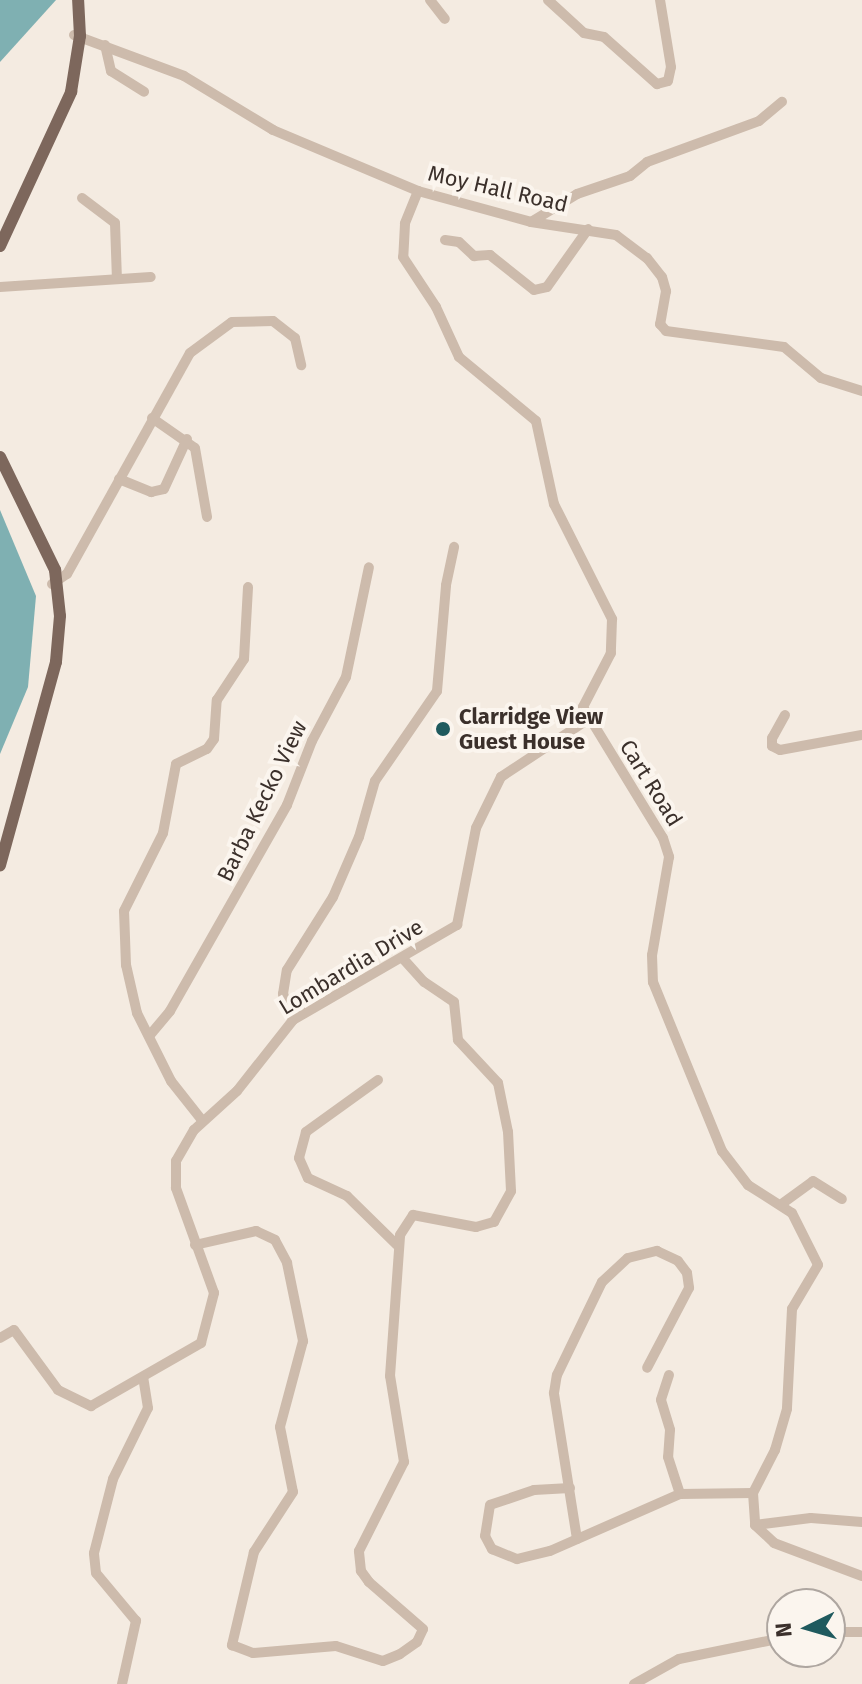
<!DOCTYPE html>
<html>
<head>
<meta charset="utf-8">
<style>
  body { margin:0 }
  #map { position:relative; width:862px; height:1684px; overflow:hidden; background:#f4ebe1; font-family:"Fira Sans",sans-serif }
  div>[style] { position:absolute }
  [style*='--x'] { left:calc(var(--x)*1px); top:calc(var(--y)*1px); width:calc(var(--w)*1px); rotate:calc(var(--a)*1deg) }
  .water>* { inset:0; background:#7fb0b2 }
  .minor>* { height:10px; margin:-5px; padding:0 5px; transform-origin:5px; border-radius:5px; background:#cdbbac }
  .major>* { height:12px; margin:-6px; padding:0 6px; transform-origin:6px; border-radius:6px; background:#7d675c }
  .dots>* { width:22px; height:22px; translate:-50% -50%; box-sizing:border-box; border:4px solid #fbf5ee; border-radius:50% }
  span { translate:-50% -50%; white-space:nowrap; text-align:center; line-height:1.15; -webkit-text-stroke:8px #fbf5ee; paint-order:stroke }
  .street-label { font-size:22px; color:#3b302b }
  .poi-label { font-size:22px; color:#3b302b; font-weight:700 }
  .left { translate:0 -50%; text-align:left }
  .north { position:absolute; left:766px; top:1588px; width:80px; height:80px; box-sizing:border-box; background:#fbf5ee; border:2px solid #aea6a0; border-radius:50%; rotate:265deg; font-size:22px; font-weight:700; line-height:32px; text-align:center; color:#3b302b }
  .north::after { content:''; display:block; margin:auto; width:28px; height:36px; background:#1f5a5e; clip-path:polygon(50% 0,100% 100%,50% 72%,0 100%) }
</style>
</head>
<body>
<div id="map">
  <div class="water">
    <div style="clip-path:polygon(0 0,56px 0,0 62px)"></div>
    <div style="clip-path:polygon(0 510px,36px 596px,28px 687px,0 754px)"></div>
  </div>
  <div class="minor">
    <div style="--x:430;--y:0;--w:24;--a:52"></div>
    <div style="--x:548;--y:0;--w:49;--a:42.5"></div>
    <div style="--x:584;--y:33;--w:20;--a:11"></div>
    <div style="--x:604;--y:37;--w:71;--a:41.6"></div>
    <div style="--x:657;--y:84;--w:11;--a:-15"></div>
    <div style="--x:668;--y:81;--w:14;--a:-78"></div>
    <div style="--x:671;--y:67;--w:68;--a:-99.3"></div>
    <div style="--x:74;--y:35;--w:117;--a:20.4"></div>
    <div style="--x:184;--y:76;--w:104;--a:31.2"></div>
    <div style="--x:273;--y:130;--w:157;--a:22.8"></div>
    <div style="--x:418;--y:191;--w:117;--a:15.3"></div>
    <div style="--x:531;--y:222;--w:86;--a:8.7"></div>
    <div style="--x:616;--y:235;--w:39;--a:37"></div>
    <div style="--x:647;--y:258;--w:24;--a:52"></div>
    <div style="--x:662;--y:277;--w:15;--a:74"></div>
    <div style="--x:666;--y:291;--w:34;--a:100"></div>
    <div style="--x:660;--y:324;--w:9;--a:49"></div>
    <div style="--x:666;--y:331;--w:119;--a:7.7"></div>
    <div style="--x:784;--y:347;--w:48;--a:40"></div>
    <div style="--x:821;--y:378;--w:43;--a:17.6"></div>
    <div style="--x:105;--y:45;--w:27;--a:77"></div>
    <div style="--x:111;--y:71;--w:39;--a:32"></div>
    <div style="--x:418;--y:191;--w:35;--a:112"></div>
    <div style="--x:405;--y:224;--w:33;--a:93"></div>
    <div style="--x:403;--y:257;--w:60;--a:56.6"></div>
    <div style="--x:436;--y:307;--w:55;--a:65.3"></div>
    <div style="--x:459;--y:357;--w:100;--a:39.7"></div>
    <div style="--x:536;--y:421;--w:85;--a:77.8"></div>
    <div style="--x:554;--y:504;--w:129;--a:63.2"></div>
    <div style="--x:612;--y:619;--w:34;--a:92"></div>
    <div style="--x:611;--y:653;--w:61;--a:117.4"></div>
    <div style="--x:583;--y:707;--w:153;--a:58.6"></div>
    <div style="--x:663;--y:838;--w:20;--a:72"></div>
    <div style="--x:669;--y:857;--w:99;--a:99.8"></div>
    <div style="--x:652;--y:955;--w:27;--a:88"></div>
    <div style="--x:653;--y:982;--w:183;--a:67.8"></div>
    <div style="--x:722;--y:1151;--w:43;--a:52.6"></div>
    <div style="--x:748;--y:1185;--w:52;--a:32.5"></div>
    <div style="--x:792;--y:1213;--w:58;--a:63.4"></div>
    <div style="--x:818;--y:1265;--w:51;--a:120.6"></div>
    <div style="--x:792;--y:1309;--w:100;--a:92.9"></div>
    <div style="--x:787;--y:1409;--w:43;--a:106.3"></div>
    <div style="--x:775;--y:1450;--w:48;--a:117.1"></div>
    <div style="--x:753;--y:1493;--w:32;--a:86"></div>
    <div style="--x:755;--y:1525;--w:26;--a:43"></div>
    <div style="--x:774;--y:1543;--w:94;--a:20.6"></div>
    <div style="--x:82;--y:198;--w:41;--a:37.1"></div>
    <div style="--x:115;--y:223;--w:56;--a:88"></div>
    <div style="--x:531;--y:222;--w:54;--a:-31.3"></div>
    <div style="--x:577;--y:194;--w:56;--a:-18.8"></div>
    <div style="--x:630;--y:176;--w:22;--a:-39"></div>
    <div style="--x:647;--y:162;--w:119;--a:-20.1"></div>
    <div style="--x:759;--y:121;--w:30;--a:-40"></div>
    <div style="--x:445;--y:240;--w:14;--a:8"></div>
    <div style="--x:459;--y:242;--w:21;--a:43"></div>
    <div style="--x:474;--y:256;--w:16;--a:-4"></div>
    <div style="--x:490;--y:255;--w:56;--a:38.5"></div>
    <div style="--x:534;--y:290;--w:13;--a:-13"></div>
    <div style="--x:547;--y:287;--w:71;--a:-54.7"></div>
    <div style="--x:0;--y:287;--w:151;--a:-3.8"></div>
    <div style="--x:152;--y:418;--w:52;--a:34.9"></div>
    <div style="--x:195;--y:448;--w:70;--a:80.1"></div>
    <div style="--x:119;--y:479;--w:35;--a:22"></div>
    <div style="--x:151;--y:492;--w:13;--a:-13"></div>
    <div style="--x:164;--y:489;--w:55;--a:-65.3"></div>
    <div style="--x:52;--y:584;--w:18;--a:-34"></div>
    <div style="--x:67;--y:574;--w:253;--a:-60.9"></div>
    <div style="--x:190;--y:353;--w:52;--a:-36.4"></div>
    <div style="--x:232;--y:322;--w:41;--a:-1.4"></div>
    <div style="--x:273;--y:321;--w:28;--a:38"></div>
    <div style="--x:295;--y:338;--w:28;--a:77"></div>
    <div style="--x:785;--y:715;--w:26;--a:119"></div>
    <div style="--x:772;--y:738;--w:8;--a:90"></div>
    <div style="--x:772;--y:746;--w:9;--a:27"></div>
    <div style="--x:780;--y:750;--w:83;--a:-10.4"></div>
    <div style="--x:293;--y:1020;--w:28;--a:-111"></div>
    <div style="--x:283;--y:994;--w:24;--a:-81"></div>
    <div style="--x:287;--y:970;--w:86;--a:-57.8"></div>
    <div style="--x:333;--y:897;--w:65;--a:-66.6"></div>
    <div style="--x:359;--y:837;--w:58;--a:-74.1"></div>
    <div style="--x:375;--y:781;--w:109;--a:-55.4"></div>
    <div style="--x:437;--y:691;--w:106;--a:-85.1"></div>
    <div style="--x:446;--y:585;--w:39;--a:-78"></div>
    <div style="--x:150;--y:1035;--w:31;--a:-50"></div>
    <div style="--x:170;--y:1011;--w:237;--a:-60.4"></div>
    <div style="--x:287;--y:805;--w:69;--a:-68.7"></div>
    <div style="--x:312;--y:741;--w:72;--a:-62"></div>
    <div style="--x:346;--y:677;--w:112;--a:-78.2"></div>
    <div style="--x:378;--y:1080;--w:89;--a:144.2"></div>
    <div style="--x:306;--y:1132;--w:27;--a:105"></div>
    <div style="--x:299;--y:1158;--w:22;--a:66"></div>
    <div style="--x:308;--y:1178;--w:43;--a:24.8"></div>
    <div style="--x:347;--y:1196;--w:70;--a:44.4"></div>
    <div style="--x:201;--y:1119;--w:48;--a:-128.3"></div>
    <div style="--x:171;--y:1081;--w:76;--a:-116.6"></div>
    <div style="--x:137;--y:1013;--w:49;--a:-102.9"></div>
    <div style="--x:126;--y:965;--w:54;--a:-92.1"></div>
    <div style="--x:124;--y:911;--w:87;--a:-63.4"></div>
    <div style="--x:163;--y:833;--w:70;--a:-79.3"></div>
    <div style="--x:176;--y:764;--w:34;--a:-26"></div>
    <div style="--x:207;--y:749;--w:12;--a:-55"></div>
    <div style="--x:214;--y:739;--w:39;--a:-86"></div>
    <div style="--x:217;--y:700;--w:49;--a:-56.6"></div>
    <div style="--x:244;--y:659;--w:72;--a:-86.8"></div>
    <div style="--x:783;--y:1203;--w:37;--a:-36"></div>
    <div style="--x:813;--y:1181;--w:34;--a:32"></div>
    <div style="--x:195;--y:1245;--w:63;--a:-12.9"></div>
    <div style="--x:256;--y:1231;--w:21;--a:25"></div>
    <div style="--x:275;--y:1240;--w:26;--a:62"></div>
    <div style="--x:287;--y:1263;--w:80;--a:78.4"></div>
    <div style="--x:303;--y:1341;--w:89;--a:105"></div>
    <div style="--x:280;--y:1427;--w:66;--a:78.7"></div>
    <div style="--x:293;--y:1492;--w:72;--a:123"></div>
    <div style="--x:254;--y:1552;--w:96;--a:103.3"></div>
    <div style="--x:232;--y:1645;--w:22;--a:21"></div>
    <div style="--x:253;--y:1653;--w:83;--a:-4.8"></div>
    <div style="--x:336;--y:1646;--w:49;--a:17.7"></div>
    <div style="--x:383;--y:1661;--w:18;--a:-22"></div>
    <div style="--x:400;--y:1654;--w:21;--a:-35"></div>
    <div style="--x:417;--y:1642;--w:14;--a:-65"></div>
    <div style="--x:423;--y:1629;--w:72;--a:-139"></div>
    <div style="--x:369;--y:1582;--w:14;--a:-126"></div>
    <div style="--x:361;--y:1571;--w:20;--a:-96"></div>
    <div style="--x:359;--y:1551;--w:100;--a:-63.2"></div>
    <div style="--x:404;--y:1462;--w:87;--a:-99.2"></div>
    <div style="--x:390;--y:1376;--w:141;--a:-85.9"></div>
    <div style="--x:400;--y:1235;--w:24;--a:-57"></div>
    <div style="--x:413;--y:1215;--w:64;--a:10.8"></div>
    <div style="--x:476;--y:1227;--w:19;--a:-16"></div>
    <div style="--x:494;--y:1222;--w:35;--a:-61"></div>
    <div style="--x:511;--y:1191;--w:59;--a:-92.9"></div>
    <div style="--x:508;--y:1132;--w:50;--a:-101.5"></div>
    <div style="--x:498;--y:1083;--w:59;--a:-132.9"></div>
    <div style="--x:458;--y:1040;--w:38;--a:-96"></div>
    <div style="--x:454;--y:1002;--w:36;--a:-146"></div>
    <div style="--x:424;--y:982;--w:31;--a:-132"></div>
    <div style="--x:0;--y:1338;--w:16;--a:-30"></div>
    <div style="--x:14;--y:1330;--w:74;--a:53.7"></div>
    <div style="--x:58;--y:1390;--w:37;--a:26"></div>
    <div style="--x:91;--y:1406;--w:127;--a:-29.8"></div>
    <div style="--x:201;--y:1343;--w:52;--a:-75.4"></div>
    <div style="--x:214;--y:1293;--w:112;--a:-109.9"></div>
    <div style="--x:176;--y:1188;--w:27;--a:-90"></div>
    <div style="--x:176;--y:1161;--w:36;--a:-60"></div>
    <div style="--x:194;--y:1130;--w:58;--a:-42.2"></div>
    <div style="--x:237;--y:1091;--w:90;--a:-51.7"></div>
    <div style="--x:293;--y:1020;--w:190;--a:-30.1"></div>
    <div style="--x:457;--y:925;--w:99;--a:-78.9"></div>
    <div style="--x:476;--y:828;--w:57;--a:-63.9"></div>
    <div style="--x:501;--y:777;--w:103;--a:-33.5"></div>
    <div style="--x:669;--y:1375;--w:26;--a:108"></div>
    <div style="--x:661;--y:1400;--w:31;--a:73"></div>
    <div style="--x:670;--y:1430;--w:27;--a:94"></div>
    <div style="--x:668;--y:1457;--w:39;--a:72"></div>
    <div style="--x:570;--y:1488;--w:36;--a:177"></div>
    <div style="--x:534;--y:1490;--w:46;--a:161.2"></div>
    <div style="--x:490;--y:1505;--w:31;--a:99"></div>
    <div style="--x:485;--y:1536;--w:15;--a:62"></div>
    <div style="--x:492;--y:1549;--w:27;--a:22"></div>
    <div style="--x:517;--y:1559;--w:34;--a:-14"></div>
    <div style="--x:550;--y:1551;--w:142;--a:-23.7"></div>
    <div style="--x:680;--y:1494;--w:73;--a:-0.8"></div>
    <div style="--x:755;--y:1525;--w:56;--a:-7.1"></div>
    <div style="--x:811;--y:1518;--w:51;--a:4.5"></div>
    <div style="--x:577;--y:1539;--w:148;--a:-99"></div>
    <div style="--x:554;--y:1393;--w:18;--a:-81"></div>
    <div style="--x:557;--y:1375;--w:103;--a:-64.2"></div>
    <div style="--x:602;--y:1282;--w:35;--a:-43"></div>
    <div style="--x:628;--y:1258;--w:30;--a:-14"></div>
    <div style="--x:657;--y:1251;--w:23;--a:25"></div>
    <div style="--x:678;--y:1261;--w:15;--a:53"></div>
    <div style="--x:687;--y:1273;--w:15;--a:82"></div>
    <div style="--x:689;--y:1288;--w:90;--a:117.7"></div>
    <div style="--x:830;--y:1632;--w:32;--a:0"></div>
    <div style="--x:122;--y:1684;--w:65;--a:-77.5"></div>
    <div style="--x:136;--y:1621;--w:62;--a:-129.8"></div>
    <div style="--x:96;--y:1573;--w:20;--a:-96"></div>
    <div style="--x:94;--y:1553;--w:76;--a:-75.6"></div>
    <div style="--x:113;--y:1479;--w:79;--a:-63.8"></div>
    <div style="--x:148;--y:1408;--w:30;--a:-99"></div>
    <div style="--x:634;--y:1684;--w:51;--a:-29.1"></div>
    <div style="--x:679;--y:1659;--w:105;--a:-11.5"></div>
  </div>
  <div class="major">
    <div style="--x:0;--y:246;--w:170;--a:-65.2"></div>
    <div style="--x:71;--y:92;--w:57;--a:-80.9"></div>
    <div style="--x:80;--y:36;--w:36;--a:-93"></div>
    <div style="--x:0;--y:457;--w:126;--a:64"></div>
    <div style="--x:55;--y:570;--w:46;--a:83.8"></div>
    <div style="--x:60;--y:616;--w:46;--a:95"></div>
    <div style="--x:56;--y:662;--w:211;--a:105.4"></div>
  </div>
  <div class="dots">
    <div style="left:443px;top:729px;background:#1f5a5e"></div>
  </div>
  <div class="street-label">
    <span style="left:498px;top:189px;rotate:13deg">Moy Hall Road</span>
    <span style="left:651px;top:783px;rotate:58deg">Cart Road</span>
    <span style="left:262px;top:801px;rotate:-64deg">Barba Kecko View</span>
    <span style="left:351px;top:967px;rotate:-31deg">Lombardia Drive</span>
  </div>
  <div class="poi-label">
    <span class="left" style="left:459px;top:729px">Clarridge View<br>Guest House</span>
  </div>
  <div class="north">N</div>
</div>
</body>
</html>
